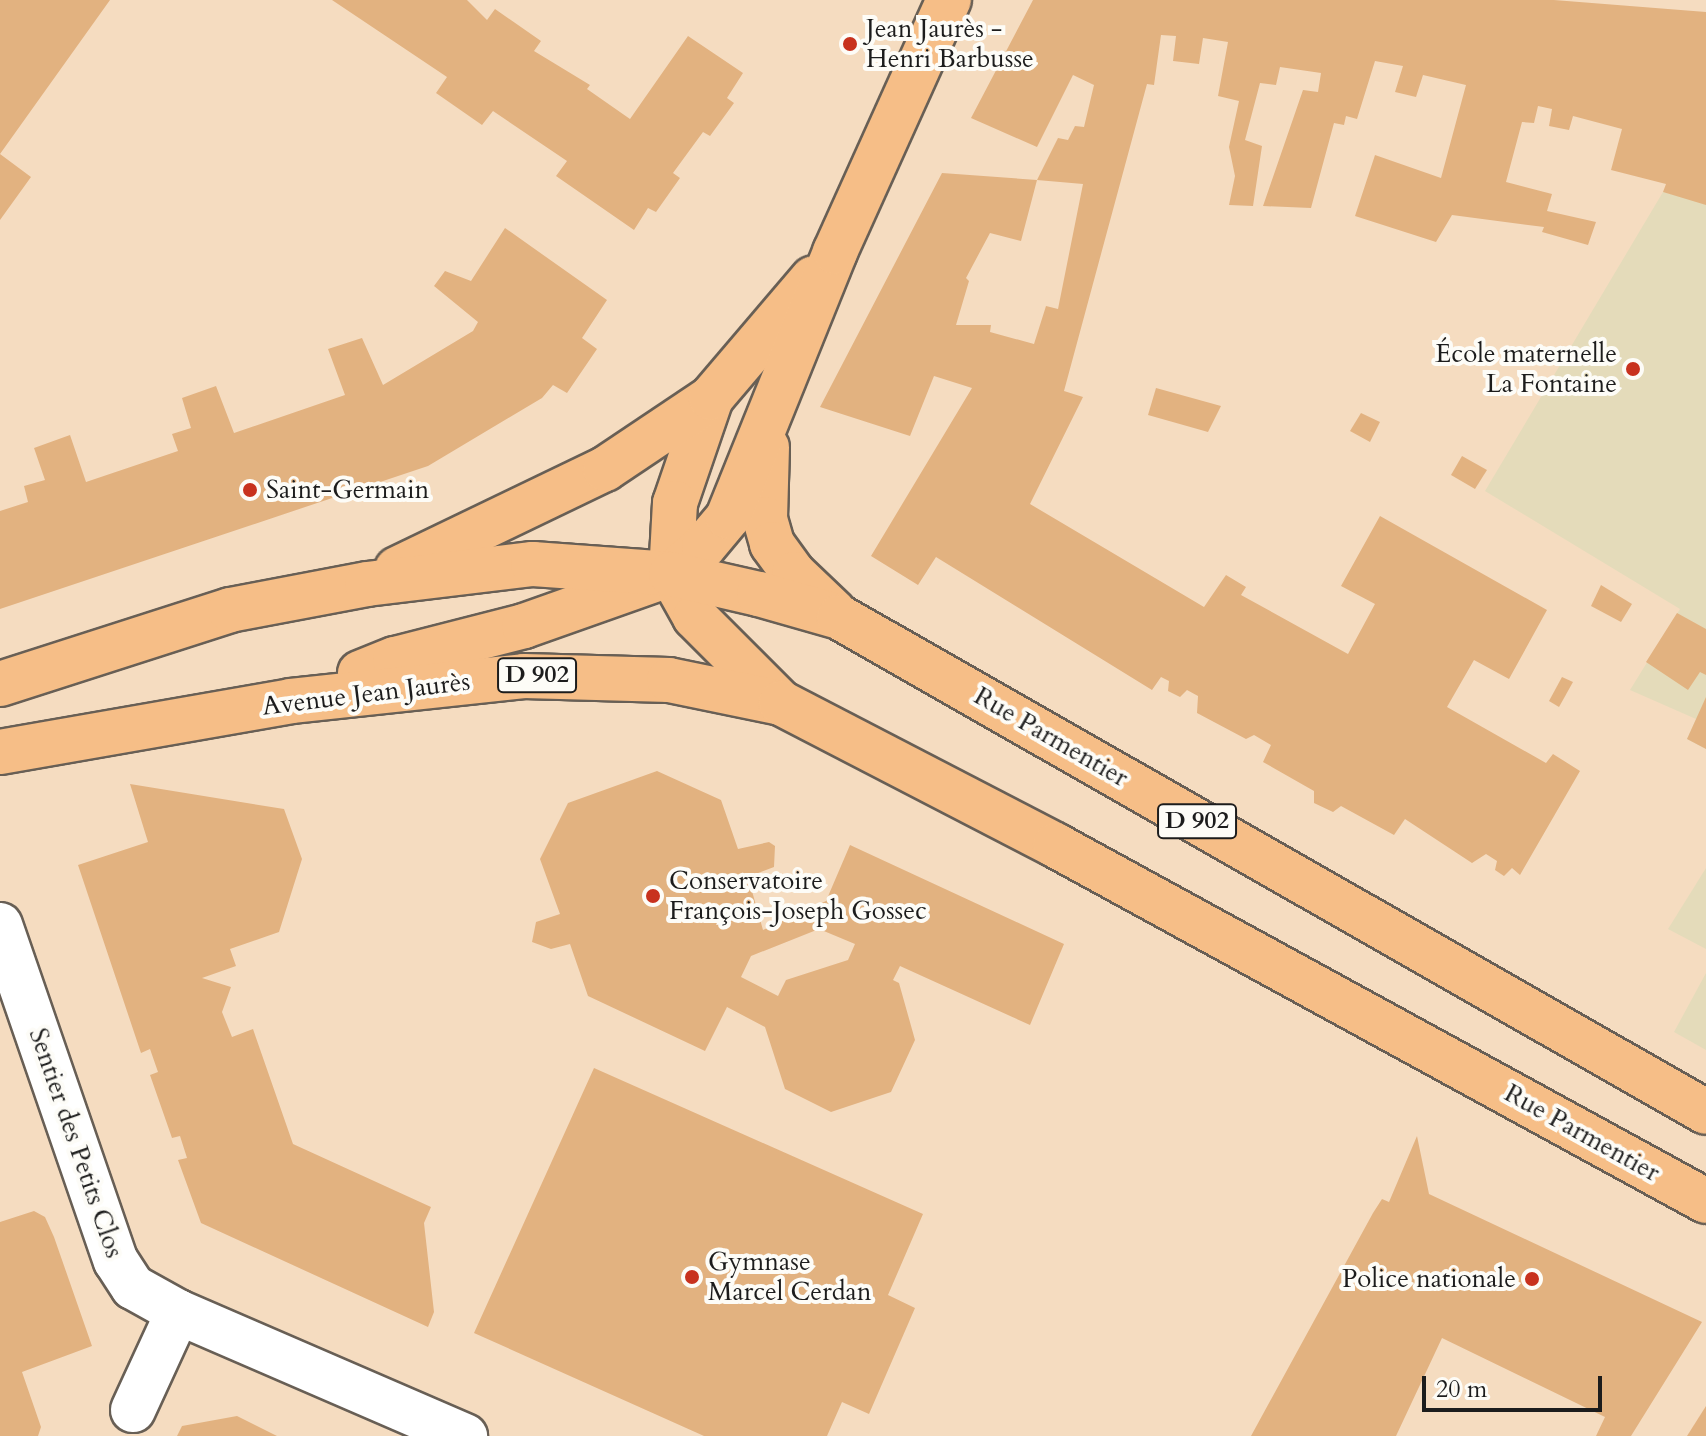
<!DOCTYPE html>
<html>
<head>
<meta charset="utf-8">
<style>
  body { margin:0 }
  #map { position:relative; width:1706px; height:1436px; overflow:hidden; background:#f5dcc0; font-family:Cardo,serif }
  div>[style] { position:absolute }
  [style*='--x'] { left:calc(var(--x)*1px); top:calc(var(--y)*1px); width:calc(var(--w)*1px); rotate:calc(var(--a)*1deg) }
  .built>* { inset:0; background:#e4dbba }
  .building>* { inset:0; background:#e2b280 }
  .roads { filter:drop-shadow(2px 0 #685f55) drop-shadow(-2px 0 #685f55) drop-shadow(0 2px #685f55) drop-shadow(0 -2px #685f55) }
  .minor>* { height:44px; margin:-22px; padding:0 22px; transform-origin:22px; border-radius:22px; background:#fff }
  .major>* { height:44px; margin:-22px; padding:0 22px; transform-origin:22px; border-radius:22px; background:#f6be87 }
  .dots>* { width:22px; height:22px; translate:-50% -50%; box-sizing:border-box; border:4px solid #fdfcf7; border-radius:50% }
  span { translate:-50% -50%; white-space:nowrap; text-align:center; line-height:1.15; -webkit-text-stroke:8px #fdfcf7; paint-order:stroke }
  .shield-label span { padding:2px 6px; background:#fdfcf7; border:2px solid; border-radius:6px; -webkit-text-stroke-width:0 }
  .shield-label { font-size:24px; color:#1c1c1c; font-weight:700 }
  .poi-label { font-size:26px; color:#1c1c1c }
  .left { translate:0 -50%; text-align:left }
  .right { translate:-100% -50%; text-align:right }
  .street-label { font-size:26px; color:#1c1c1c }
  .scale { position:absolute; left:1422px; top:1376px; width:180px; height:36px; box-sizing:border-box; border:4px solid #1c1c1c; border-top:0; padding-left:10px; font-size:24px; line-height:28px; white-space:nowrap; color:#1c1c1c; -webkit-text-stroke:6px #fdfcf7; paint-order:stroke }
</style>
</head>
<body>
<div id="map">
  <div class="built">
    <div style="clip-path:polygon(1663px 192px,1706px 203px,1706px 749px,1687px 739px,1696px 719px,1630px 690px,1680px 609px,1485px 491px)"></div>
    <div style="clip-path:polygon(1706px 868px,1706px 949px,1668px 929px)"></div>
    <div style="clip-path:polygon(1706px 973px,1706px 1050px,1674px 1032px)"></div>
  </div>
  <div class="building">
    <div style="clip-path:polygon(0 0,110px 0,0 154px,31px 177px,0 220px)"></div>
    <div style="clip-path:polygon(332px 0,467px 0,487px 20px,495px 9px,541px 41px,534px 51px,590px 85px,587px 89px,630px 119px,688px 36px,743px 73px,727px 98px,734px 103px,710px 136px,703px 132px,673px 173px,680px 178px,656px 212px,648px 208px,634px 230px,556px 176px,567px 161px,493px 111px,482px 125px,436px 93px,447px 77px)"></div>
    <div style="clip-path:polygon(evenodd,1033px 0,1554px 0,1706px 12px,1706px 205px,1663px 192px,1666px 184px,1611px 170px,1622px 129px,1573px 116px,1569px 130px,1549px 126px,1552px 109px,1538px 106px,1534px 123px,1522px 122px,1506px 182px,1552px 194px,1547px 211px,1596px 222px,1588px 245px,1542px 232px,1544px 227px,1452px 215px,1436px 242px,1355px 216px,1375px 155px,1441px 178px,1466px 85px,1423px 75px,1416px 97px,1395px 92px,1403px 66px,1375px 61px,1357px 119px,1346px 116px,1344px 125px,1334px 123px,1311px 208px,1263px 206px,1303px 90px,1318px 92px,1321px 73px,1280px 67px,1276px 85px,1260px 83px,1245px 140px,1262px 146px,1253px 206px,1229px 205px,1235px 176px,1229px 147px,1239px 101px,1218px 96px,1228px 42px,1203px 38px,1199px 64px,1173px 61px,1176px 36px,1161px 35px,1154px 85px,1147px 84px,1064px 391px,1083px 397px,1030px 504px,1204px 607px,1226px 575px,1246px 587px,1241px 595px,1348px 654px,1375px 604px,1341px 586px,1380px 516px,1547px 610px,1509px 679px,1474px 660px,1447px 707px,1546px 763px,1553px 754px,1580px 771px,1520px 875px,1512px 868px,1504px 876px,1495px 870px,1497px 861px,1486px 854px,1472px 863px,1405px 819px,1394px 835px,1341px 806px,1333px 812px,1314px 803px,1314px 791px,1263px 762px,1271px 745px,1254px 735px,1246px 739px,1197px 713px,1198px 696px,1187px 690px,1180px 697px,1168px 691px,1169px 681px,1161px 677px,1152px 690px,936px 557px,918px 585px,871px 556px,972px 388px,934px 376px,910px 436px,820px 407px,942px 173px,1037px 180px,1058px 138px,1068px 140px,1075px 126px,1084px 127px,1094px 85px,1073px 75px,1037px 147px,971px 118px,1033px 0,1037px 180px,1083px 184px,1058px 309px,1046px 306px,1034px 344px,990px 332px,991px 325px,956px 325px,969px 281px,966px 278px,990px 233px,1021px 241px,1037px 180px)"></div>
    <div style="clip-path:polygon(505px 228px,607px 300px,582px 338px,597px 349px,567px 393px,553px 385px,542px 398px,428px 466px,0 609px,0 511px,28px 502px,24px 486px,45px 480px,34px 448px,70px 435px,86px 482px,178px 451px,172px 434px,191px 428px,182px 398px,216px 386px,234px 433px,345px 395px,328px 349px,362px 338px,383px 385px,473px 331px,478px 322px,434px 286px,445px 271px,471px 281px)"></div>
    <div style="clip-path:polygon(1156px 388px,1221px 406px,1208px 432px,1148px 415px)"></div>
    <div style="clip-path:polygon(1361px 413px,1380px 422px,1370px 442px,1350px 431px)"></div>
    <div style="clip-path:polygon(1462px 456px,1487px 470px,1475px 489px,1451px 475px)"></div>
    <div style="clip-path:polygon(1601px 585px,1632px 604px,1621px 622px,1591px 606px)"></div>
    <div style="clip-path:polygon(1677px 613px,1706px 629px,1706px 675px,1700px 672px,1688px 690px,1646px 662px)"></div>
    <div style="clip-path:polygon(1562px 677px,1573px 682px,1559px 707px,1549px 701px)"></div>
    <div style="clip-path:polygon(1706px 697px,1706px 749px,1687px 739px)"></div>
    <div style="clip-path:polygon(evenodd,657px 771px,721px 800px,738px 849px,769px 842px,775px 846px,774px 867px,748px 877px,763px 930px,826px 901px,850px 845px,1064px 944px,1030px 1025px,900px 966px,893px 980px,899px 983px,915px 1040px,891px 1092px,831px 1112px,785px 1089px,765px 1027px,727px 1007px,705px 1051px,588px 996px,570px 944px,551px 949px,532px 942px,536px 922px,560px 914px,540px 859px,568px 803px,657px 771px,819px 929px,855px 944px,848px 960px,786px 980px,778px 996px,741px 977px,751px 956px,819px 929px)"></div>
    <div style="clip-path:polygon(130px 784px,284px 809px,302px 859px,279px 932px,230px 949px,236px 966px,202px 978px,231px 987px,222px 1012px,232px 1037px,253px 1029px,293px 1144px,431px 1207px,424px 1223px,434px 1312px,428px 1327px,201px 1223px,178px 1160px,187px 1158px,180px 1136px,172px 1138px,150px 1075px,158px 1072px,150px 1049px,141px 1053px,78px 865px,148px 842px)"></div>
    <div style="clip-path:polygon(594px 1068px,923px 1214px,888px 1295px,915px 1308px,869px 1414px,842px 1402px,827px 1436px,704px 1436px,474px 1333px)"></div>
    <div style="clip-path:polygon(1417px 1136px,1429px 1194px,1702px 1322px,1631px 1436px,1596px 1436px,1605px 1417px,1442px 1338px,1396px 1436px,1251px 1436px,1373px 1213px,1382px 1199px,1389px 1202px)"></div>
    <div style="clip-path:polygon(34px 1211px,45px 1217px,54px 1237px,92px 1346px,22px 1372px,41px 1427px,38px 1436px,0 1436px,0 1222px)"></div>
    <div style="clip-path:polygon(1706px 1406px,1706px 1436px,1687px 1436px)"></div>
    <div style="clip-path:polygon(237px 1416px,277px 1436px,177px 1436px,182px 1426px)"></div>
  </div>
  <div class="roads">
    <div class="minor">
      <div style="--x:0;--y:925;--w:355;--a:71"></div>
      <div style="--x:116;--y:1261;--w:31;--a:57"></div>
      <div style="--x:133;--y:1287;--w:51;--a:29.1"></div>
      <div style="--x:178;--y:1312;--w:313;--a:23.4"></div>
      <div style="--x:133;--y:1410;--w:108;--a:-65.3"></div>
    </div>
    <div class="major">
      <div style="--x:711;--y:398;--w:111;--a:108.9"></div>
      <div style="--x:675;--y:503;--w:71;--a:93.2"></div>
      <div style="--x:671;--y:574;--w:49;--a:60.8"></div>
      <div style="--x:695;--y:617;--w:122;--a:45"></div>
      <div style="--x:767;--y:447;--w:72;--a:91.6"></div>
      <div style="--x:765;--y:519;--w:26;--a:74"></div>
      <div style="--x:772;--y:544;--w:37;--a:54"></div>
      <div style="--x:794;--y:574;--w:55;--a:43.5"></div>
      <div style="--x:397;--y:569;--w:231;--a:-25.7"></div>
      <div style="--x:605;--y:469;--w:128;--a:-33.8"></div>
      <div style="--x:711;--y:398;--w:157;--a:-49.6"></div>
      <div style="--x:360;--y:673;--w:38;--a:-22"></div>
      <div style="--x:395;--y:659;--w:133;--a:-14.3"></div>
      <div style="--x:524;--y:626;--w:156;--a:-19.5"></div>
      <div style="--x:671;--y:574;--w:43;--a:-40.3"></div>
      <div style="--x:704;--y:546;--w:38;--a:-50"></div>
      <div style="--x:728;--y:517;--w:286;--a:-68"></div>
      <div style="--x:835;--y:252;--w:277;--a:-65.7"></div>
      <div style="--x:0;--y:684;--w:242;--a:-17.8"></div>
      <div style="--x:230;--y:610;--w:139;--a:-10.7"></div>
      <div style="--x:367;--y:584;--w:167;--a:-6.9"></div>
      <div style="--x:533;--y:564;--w:138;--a:4.1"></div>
      <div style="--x:671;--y:574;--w:90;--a:12.8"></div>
      <div style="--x:759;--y:594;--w:83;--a:16"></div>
      <div style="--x:839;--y:617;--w:998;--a:29.72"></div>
      <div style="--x:0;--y:752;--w:295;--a:-9.9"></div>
      <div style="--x:291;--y:701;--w:234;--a:-6.1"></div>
      <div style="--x:524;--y:676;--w:145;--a:1.6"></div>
      <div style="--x:669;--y:680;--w:114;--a:11.6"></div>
      <div style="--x:781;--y:703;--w:309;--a:27.4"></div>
      <div style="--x:1055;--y:845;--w:742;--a:28.67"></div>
    </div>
  </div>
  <div class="dots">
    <div style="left:850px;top:44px;background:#c8321e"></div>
    <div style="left:1633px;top:369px;background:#c8321e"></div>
    <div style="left:250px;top:490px;background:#c8321e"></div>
    <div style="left:653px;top:896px;background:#c8321e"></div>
    <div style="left:692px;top:1277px;background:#c8321e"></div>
    <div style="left:1532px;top:1279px;background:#c8321e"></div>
  </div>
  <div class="shield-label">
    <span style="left:537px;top:675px">D 902</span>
    <span style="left:1197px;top:821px">D 902</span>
  </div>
  <div class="poi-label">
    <span class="left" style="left:866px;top:44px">Jean Jaurès -<br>Henri Barbusse</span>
    <span class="right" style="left:1617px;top:369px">École maternelle<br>La Fontaine</span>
    <span class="left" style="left:266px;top:490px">Saint-Germain</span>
    <span class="left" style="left:669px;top:896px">Conservatoire<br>François-Joseph Gossec</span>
    <span class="left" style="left:708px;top:1277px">Gymnase<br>Marcel Cerdan</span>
    <span class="right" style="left:1516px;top:1279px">Police nationale</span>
  </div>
  <div class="street-label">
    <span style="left:366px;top:694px;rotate:-7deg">Avenue Jean Jaurès</span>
    <span style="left:1051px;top:737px;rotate:30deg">Rue Parmentier</span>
    <span style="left:1582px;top:1133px;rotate:29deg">Rue Parmentier</span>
    <span style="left:76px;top:1143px;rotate:71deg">Sentier des Petits Clos</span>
  </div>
  <div class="scale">20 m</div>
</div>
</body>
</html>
